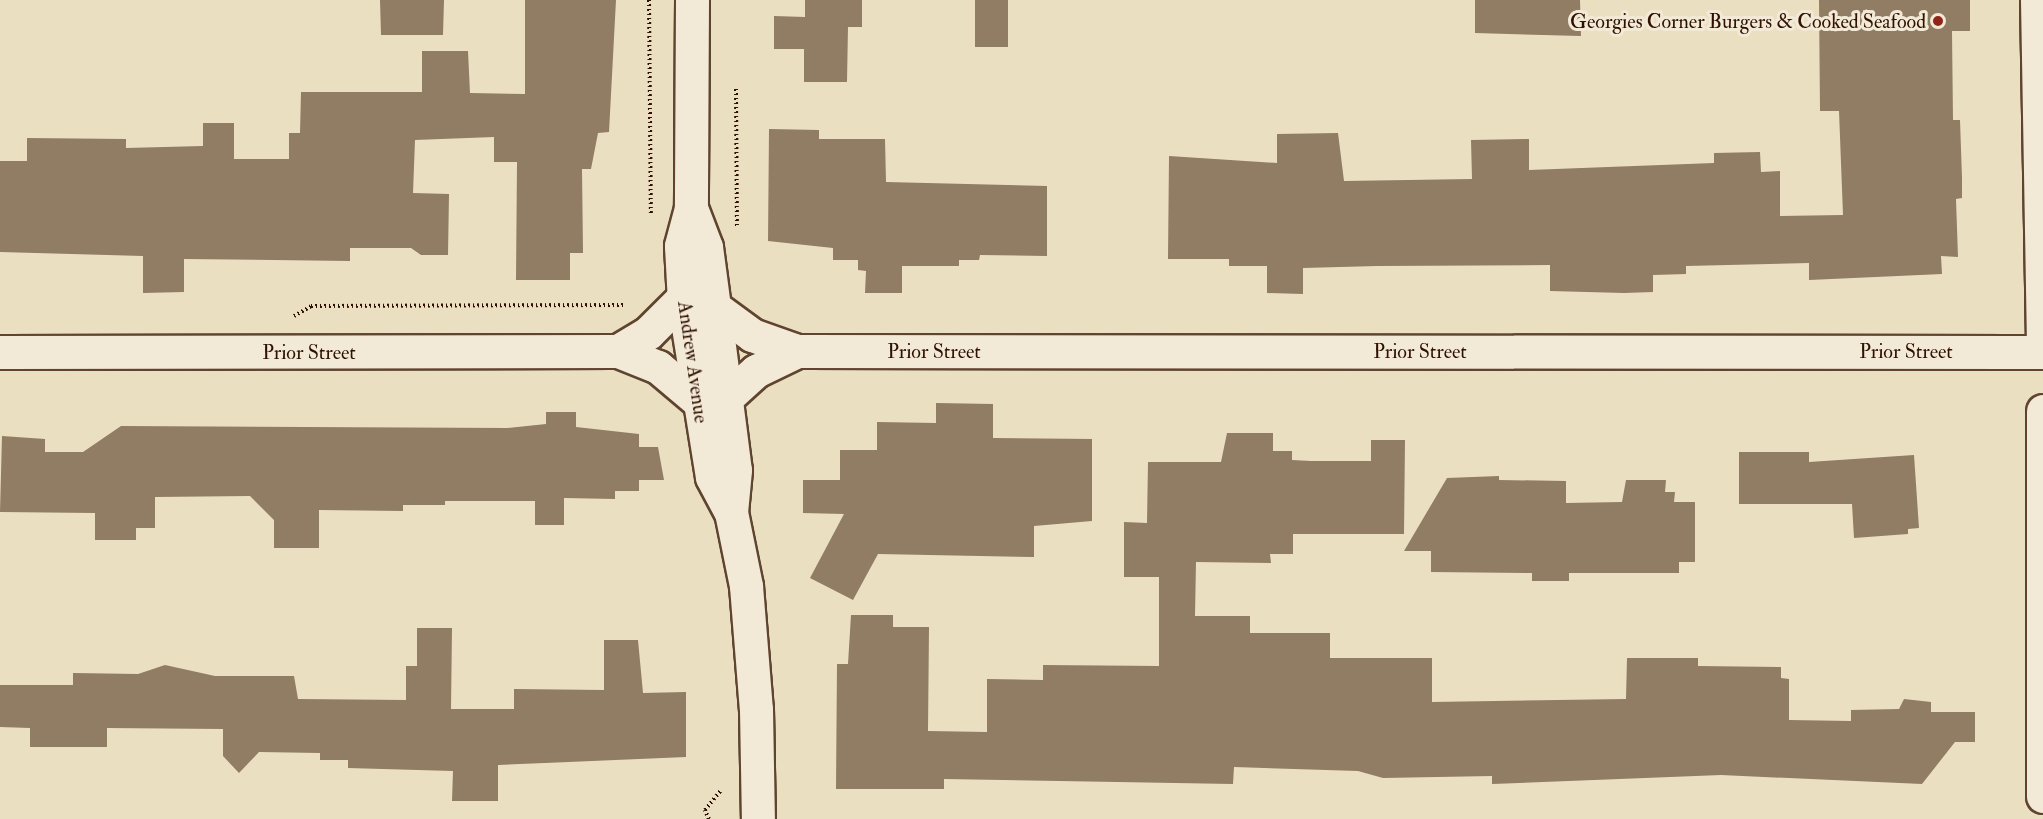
<!DOCTYPE html>
<html>
<head>
<meta charset="utf-8">
<style>
  body { margin:0 }
  #map { position:relative; width:2043px; height:819px; overflow:hidden; background:#ebdfc1; font-family:"IM FELL Double Pica",serif }
  div>[style] { position:absolute }
  [style*='--x'] { left:calc(var(--x)*1px); top:calc(var(--y)*1px); width:calc(var(--w)*1px); rotate:calc(var(--a)*1deg) }
  .building>* { inset:0; background:#917c64 }
  .path>* { height:4px; margin-top:-2px; transform-origin:0; background:repeating-linear-gradient(90deg,#301100 0 1.5px,transparent 0 4.5px) }
  .roads { filter:drop-shadow(2px 0 #5f4430) drop-shadow(-2px 0 #5f4430) drop-shadow(0 2px #5f4430) drop-shadow(0 -2px #5f4430) }
  .street>* { height:33px; margin:-16.5px; padding:0 16.5px; transform-origin:16.5px; border-radius:16.5px; background:#f2ead7 }
  .dots>* { width:16px; height:16px; translate:-50% -50%; box-sizing:border-box; border:3px solid #f2ead7; border-radius:50% }
  span { translate:-50% -50%; white-space:nowrap; text-align:center; line-height:1.15; -webkit-text-stroke:6px #f2ead7; paint-order:stroke }
  .poi-label { font-size:20px; color:#301100 }
  .right { translate:-100% -50%; text-align:right }
  .street-label { font-size:20px; color:#301100 }
</style>
</head>
<body>
<div id="map">
  <div class="building">
    <div style="clip-path:polygon(380px 0,444px 0,443px 35px,381px 35px)"></div>
    <div style="clip-path:polygon(525px 0,616px 0,609px 132px,598px 133px,591px 169px,582px 169px,583px 253px,570px 253px,570px 280px,516px 280px,517px 162px,494px 162px,494px 137px,415px 140px,413px 193px,449px 194px,448px 255px,421px 255px,411px 248px,350px 248px,350px 261px,184px 259px,184px 292px,143px 293px,143px 256px,0 252px,0 161px,27px 161px,27px 138px,126px 139px,126px 148px,203px 146px,203px 123px,234px 123px,234px 159px,289px 159px,289px 133px,300px 133px,301px 92px,422px 92px,422px 51px,468px 51px,470px 93px,525px 94px)"></div>
    <div style="clip-path:polygon(805px 0,862px 0,862px 27px,848px 27px,847px 82px,804px 82px,804px 49px,774px 49px,774px 16px,805px 17px)"></div>
    <div style="clip-path:polygon(975px 0,1008px 0,1008px 47px,975px 47px)"></div>
    <div style="clip-path:polygon(1475px 0,1580px 0,1581px 36px,1475px 33px)"></div>
    <div style="clip-path:polygon(1819px 0,1970px 0,1970px 31px,1952px 31px,1953px 120px,1960px 120px,1962px 178px,1962px 198px,1956px 199px,1958px 257px,1941px 256px,1942px 274px,1809px 280px,1809px 263px,1686px 266px,1686px 274px,1653px 275px,1653px 292px,1624px 293px,1550px 291px,1550px 265px,1377px 266px,1303px 268px,1303px 294px,1267px 293px,1267px 266px,1229px 266px,1229px 259px,1168px 259px,1169px 156px,1277px 163px,1277px 134px,1338px 133px,1344px 181px,1472px 179px,1471px 140px,1529px 139px,1529px 170px,1714px 163px,1714px 153px,1760px 152px,1761px 172px,1780px 171px,1780px 216px,1843px 215px,1839px 111px,1820px 111px)"></div>
    <div style="clip-path:polygon(769px 129px,819px 130px,819px 139px,885px 139px,886px 182px,1047px 186px,1047px 256px,980px 255px,979px 260px,959px 260px,959px 266px,902px 266px,902px 293px,865px 293px,866px 271px,858px 270px,858px 260px,833px 260px,833px 248px,768px 241px)"></div>
    <div style="clip-path:polygon(936px 403px,993px 404px,993px 438px,1092px 439px,1092px 521px,1034px 526px,1034px 557px,878px 554px,853px 600px,810px 578px,844px 514px,803px 513px,803px 480px,840px 480px,840px 450px,877px 450px,877px 422px,936px 423px)"></div>
    <div style="clip-path:polygon(546px 412px,576px 412px,576px 427px,639px 434px,639px 447px,658px 447px,664px 480px,639px 480px,639px 491px,615px 491px,615px 499px,564px 498px,564px 525px,535px 525px,535px 501px,445px 501px,445px 505px,403px 505px,403px 511px,319px 510px,319px 548px,274px 548px,274px 520px,250px 496px,155px 497px,155px 528px,136px 528px,136px 540px,95px 540px,95px 513px,0 512px,2px 436px,45px 439px,45px 452px,83px 452px,121px 426px,507px 428px,546px 424px)"></div>
    <div style="clip-path:polygon(1227px 433px,1273px 433px,1273px 451px,1292px 451px,1292px 460px,1311px 461px,1371px 461px,1371px 440px,1405px 440px,1404px 534px,1293px 534px,1293px 554px,1270px 554px,1271px 563px,1196px 562px,1195px 616px,1250px 616px,1250px 633px,1330px 633px,1330px 658px,1432px 658px,1432px 702px,1626px 699px,1627px 658px,1698px 658px,1698px 666px,1781px 667px,1781px 678px,1789px 679px,1789px 720px,1851px 721px,1851px 710px,1899px 709px,1904px 699px,1931px 702px,1931px 712px,1975px 712px,1975px 742px,1955px 742px,1922px 784px,1721px 775px,1492px 784px,1492px 776px,1383px 778px,1358px 771px,1234px 767px,1233px 784px,944px 779px,944px 789px,836px 789px,837px 664px,848px 664px,851px 615px,893px 615px,893px 627px,929px 627px,928px 731px,987px 732px,987px 679px,1043px 680px,1043px 665px,1159px 666px,1159px 577px,1124px 577px,1124px 522px,1147px 523px,1148px 462px,1221px 462px)"></div>
    <div style="clip-path:polygon(1739px 452px,1809px 452px,1809px 462px,1914px 455px,1919px 528px,1908px 529px,1908px 534px,1854px 538px,1852px 504px,1739px 504px)"></div>
    <div style="clip-path:polygon(1499px 476px,1499px 480px,1566px 481px,1566px 503px,1622px 502px,1626px 480px,1666px 480px,1665px 492px,1675px 492px,1674px 502px,1695px 502px,1695px 562px,1679px 562px,1679px 573px,1569px 573px,1569px 581px,1532px 581px,1532px 573px,1431px 572px,1431px 551px,1404px 551px,1447px 478px)"></div>
    <div style="clip-path:polygon(417px 628px,452px 628px,451px 709px,514px 709px,514px 689px,604px 690px,604px 640px,638px 640px,643px 693px,686px 692px,686px 757px,498px 765px,498px 801px,452px 801px,453px 771px,348px 768px,348px 760px,320px 760px,320px 753px,259px 752px,239px 773px,223px 756px,223px 729px,107px 728px,107px 747px,30px 747px,30px 728px,0 727px,0 685px,73px 685px,73px 673px,138px 674px,165px 665px,215px 676px,294px 676px,298px 699px,406px 700px,406px 666px,417px 666px)"></div>
  </div>
  <div class="path">
    <div style="--x:649;--y:0;--w:215;--a:89.5"></div>
    <div style="--x:736;--y:89;--w:137;--a:89.6"></div>
    <div style="--x:294;--y:316;--w:20;--a:-30"></div>
    <div style="--x:311;--y:306;--w:315;--a:-0.2"></div>
    <div style="--x:709;--y:819;--w:10;--a:-114"></div>
    <div style="--x:705;--y:810;--w:26;--a:-51"></div>
  </div>
  <div class="roads">
    <div class="street">
      <div style="--x:692;--y:0;--w:208;--a:90.3"></div>
      <div style="--x:691;--y:208;--w:39;--a:105"></div>
      <div style="--x:681;--y:246;--w:56;--a:86.9"></div>
      <div style="--x:684;--y:302;--w:177;--a:80.9"></div>
      <div style="--x:712;--y:477;--w:40;--a:62"></div>
      <div style="--x:731;--y:512;--w:76;--a:78.5"></div>
      <div style="--x:746;--y:586;--w:123;--a:85.4"></div>
      <div style="--x:756;--y:709;--w:110;--a:89"></div>
      <div style="--x:2037;--y:0;--w:338;--a:89"></div>
      <div style="--x:691;--y:208;--w:42;--a:69"></div>
      <div style="--x:706;--y:247;--w:61;--a:82.4"></div>
      <div style="--x:714;--y:307;--w:164;--a:82.7"></div>
      <div style="--x:735;--y:470;--w:42;--a:95.4"></div>
      <div style="--x:714;--y:307;--w:47;--a:36.4"></div>
      <div style="--x:752;--y:335;--w:48;--a:19.6"></div>
      <div style="--x:797;--y:351;--w:1246;--a:0.05"></div>
      <div style="--x:618;--y:351;--w:35;--a:-31"></div>
      <div style="--x:648;--y:333;--w:49;--a:-45"></div>
      <div style="--x:0;--y:352;--w:618;--a:-0.09"></div>
      <div style="--x:618;--y:351;--w:43;--a:21.8"></div>
      <div style="--x:658;--y:367;--w:50;--a:40.1"></div>
      <div style="--x:725;--y:399;--w:42;--a:-42.1"></div>
      <div style="--x:756;--y:371;--w:46;--a:-26"></div>
      <div style="--x:2043;--y:411;--w:385;--a:90"></div>
    </div>
  </div>
  <div class="dots">
    <div style="left:1938px;top:21px;background:#8f2418"></div>
  </div>
  <div class="poi-label">
    <span class="right" style="left:1926px;top:21px">Georgies Corner Burgers &amp; Cooked Seafood</span>
  </div>
  <div class="street-label">
    <span style="left:934px;top:351px">Prior Street</span>
    <span style="left:1420px;top:351px">Prior Street</span>
    <span style="left:1906px;top:351px">Prior Street</span>
    <span style="left:309px;top:352px">Prior Street</span>
    <span style="left:693px;top:362px;rotate:82deg">Andrew Avenue</span>
  </div>
</div>
</body>
</html>
